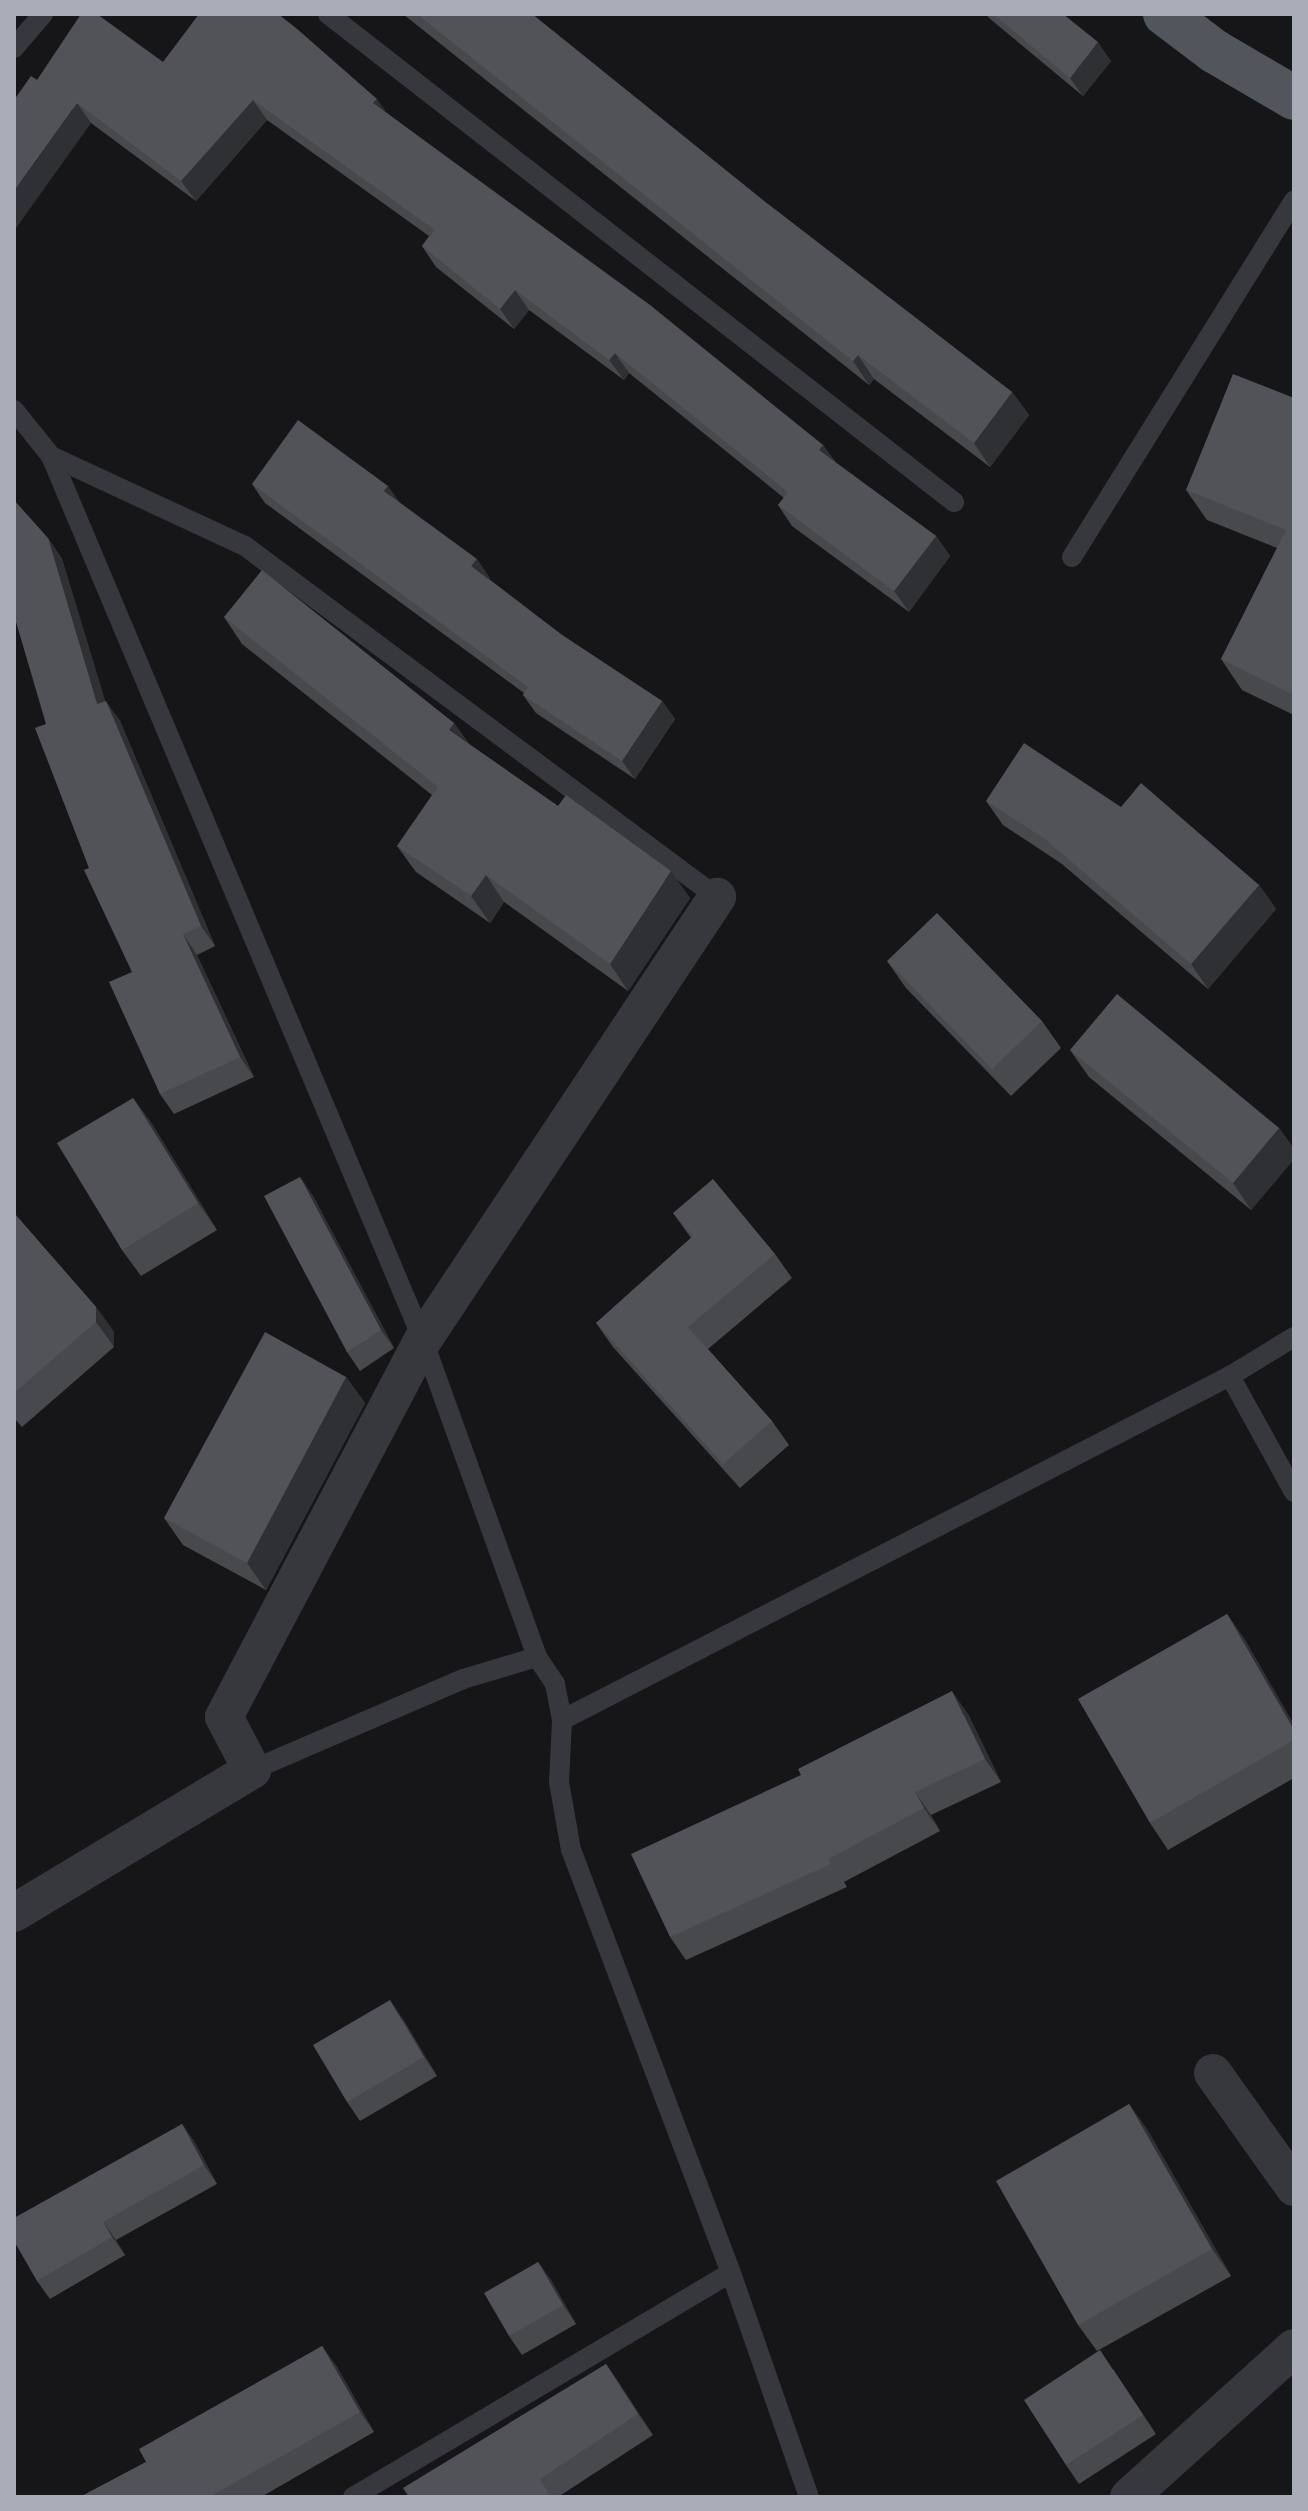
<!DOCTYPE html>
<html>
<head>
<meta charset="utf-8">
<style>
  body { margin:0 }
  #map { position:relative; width:1308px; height:2511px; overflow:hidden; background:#161618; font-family:Commissioner,sans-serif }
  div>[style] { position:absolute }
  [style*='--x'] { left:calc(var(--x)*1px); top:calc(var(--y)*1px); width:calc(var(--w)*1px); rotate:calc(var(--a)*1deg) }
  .lane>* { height:20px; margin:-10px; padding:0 10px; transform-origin:10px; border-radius:10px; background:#37383d }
  .street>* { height:38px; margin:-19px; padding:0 19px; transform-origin:19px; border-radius:19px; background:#37383d }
  .primary>* { height:44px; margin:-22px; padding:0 22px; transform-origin:22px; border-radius:22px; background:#53555c }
  .wall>* { inset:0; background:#47494d }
  .shaded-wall>* { inset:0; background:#2f3033 }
  .building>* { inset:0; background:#525359 }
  span { translate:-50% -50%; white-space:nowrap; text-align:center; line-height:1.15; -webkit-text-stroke:6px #111113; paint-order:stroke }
  .frame { position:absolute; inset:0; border:16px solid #a8adb8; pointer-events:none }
</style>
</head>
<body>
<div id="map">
  <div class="lane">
    <div style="--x:328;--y:14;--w:794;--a:37.94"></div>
    <div style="--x:14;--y:48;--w:45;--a:-49.5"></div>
    <div style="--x:14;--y:410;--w:59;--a:51.2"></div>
    <div style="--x:51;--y:456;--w:214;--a:24.9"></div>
    <div style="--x:245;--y:546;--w:588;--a:36.64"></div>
    <div style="--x:51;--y:456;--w:959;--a:67.18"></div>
    <div style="--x:423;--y:1340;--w:337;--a:70.2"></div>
    <div style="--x:1072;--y:557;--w:420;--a:-58.1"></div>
    <div style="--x:1230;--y:1376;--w:132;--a:61.1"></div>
    <div style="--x:252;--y:1770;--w:230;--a:-23.3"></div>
    <div style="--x:463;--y:1679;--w:77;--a:-16.6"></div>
    <div style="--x:537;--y:1657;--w:32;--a:56"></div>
    <div style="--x:555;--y:1684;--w:37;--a:79"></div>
    <div style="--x:353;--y:2497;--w:439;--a:-30.7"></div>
    <div style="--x:809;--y:2497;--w:237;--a:-109.2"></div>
    <div style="--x:731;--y:2273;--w:452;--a:-110.7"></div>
    <div style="--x:571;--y:1850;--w:69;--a:-100"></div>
    <div style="--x:559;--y:1782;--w:62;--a:-87.2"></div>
    <div style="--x:562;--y:1720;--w:751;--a:-27.25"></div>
    <div style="--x:1230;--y:1376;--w:75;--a:-31.4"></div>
  </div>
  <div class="street">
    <div style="--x:14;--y:1913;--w:278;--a:-31"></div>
    <div style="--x:252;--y:1770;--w:60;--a:-117.8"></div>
    <div style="--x:224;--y:1717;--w:426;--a:-62.2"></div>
    <div style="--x:423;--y:1340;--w:532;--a:-56.43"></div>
    <div style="--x:1213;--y:2073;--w:140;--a:54.6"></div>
    <div style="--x:1129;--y:2497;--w:222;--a:-42.1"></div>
  </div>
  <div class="primary">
    <div style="--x:1165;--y:14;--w:61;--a:37.1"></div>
    <div style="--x:1214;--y:51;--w:93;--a:30.4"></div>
  </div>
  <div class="wall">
    <div style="clip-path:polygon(403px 14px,532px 14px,764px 201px,1012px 392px,1029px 415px,990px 467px,874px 379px,869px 385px)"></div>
    <div style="clip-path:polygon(986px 14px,1063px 14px,1111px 61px,1083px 96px,989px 18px)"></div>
    <div style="clip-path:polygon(163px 62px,387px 113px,823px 445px,836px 463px,936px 536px,950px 556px,909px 612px,792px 526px,778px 505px,784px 498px,629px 373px,624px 380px,529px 310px,514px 329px,436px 267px,422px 246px,429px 236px,267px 120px,196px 201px,91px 123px,37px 80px)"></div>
    <div style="clip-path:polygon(1294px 398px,1294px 715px,1242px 690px,1221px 659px,1277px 548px,1207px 520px,1186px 490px)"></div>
    <div style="clip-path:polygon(252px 484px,400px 503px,490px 578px,489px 579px,562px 635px,662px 701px,675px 719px,635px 779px,536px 713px,523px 695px,524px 693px,265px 503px)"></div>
    <div style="clip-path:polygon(48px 538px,62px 559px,105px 701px,120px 721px,215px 946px,197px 955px,254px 1077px,174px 1114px,160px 1094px,132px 972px,89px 868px)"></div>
    <div style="clip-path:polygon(224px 617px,454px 723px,469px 744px,690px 898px,628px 991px,504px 902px,490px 923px,416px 872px,397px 846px,432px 795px,242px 644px)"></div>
    <div style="clip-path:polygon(986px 801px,1121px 807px,1259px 885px,1276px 909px,1208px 989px,1062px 864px,1003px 825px)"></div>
    <div style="clip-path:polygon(887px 961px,1042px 1021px,1061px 1048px,1011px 1096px,906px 988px)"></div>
    <div style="clip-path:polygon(1070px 1050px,1279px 1128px,1294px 1149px,1294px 1159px,1251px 1210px,1089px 1077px)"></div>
    <div style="clip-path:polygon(133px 1098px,152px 1124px,217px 1230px,141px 1276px,122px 1250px)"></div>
    <div style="clip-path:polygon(300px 1177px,313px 1196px,394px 1348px,360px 1371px,347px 1352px)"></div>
    <div style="clip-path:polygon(14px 1213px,96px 1307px,114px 1332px,114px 1347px,22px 1427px,14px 1418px)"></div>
    <div style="clip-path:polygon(673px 1213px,775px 1254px,792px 1278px,708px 1349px,772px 1421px,789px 1445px,740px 1488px,613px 1347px,596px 1323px,691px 1238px)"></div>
    <div style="clip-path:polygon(346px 1377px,365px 1403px,266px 1590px,183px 1545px,164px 1518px)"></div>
    <div style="clip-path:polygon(1227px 1614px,1245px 1640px,1294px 1725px,1294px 1778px,1168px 1850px,1150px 1823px)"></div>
    <div style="clip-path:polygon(968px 1714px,1001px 1782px,931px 1815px,940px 1831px,844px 1882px,847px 1887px,686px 1960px,670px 1937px,801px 1775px)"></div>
    <div style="clip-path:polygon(403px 2019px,437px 2076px,360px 2121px,347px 2102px)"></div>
    <div style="clip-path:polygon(1129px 2104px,1148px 2131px,1231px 2276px,1097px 2351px,1078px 2325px)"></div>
    <div style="clip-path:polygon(182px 2124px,195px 2143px,217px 2184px,116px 2240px,125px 2255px,50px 2299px,37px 2281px)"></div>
    <div style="clip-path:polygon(538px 2262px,551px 2280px,576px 2324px,522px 2355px,509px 2336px)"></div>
    <div style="clip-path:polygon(322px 2346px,337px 2367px,374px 2432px,261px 2497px,80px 2497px,146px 2462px)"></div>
    <div style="clip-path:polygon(606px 2364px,653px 2435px,558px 2497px,409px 2497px)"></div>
    <div style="clip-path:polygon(1113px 2369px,1156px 2434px,1079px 2484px,1066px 2465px)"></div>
  </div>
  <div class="shaded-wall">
    <div style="clip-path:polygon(1098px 42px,1111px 61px,1083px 96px,1070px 78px)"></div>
    <div style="clip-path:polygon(377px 99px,391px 119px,373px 103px)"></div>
    <div style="clip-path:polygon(253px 100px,267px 120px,196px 201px,181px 181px)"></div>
    <div style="clip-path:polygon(77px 103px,91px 123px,14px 231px,14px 191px)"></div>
    <div style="clip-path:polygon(515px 290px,529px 310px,514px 329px,500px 309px)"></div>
    <div style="clip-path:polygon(615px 353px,629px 373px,624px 380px,609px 360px)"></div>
    <div style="clip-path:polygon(858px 355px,874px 379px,869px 385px,853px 361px)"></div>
    <div style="clip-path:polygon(1012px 392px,1029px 415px,990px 467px,974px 443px)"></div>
    <div style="clip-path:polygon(823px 445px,837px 465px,819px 450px)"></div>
    <div style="clip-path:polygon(388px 486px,401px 504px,384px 491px)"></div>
    <div style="clip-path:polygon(936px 536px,950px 556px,909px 612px,894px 591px)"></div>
    <div style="clip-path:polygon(48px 538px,62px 559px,112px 724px,97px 704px)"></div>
    <div style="clip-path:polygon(477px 559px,490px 578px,484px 585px,471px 566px)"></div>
    <div style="clip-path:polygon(106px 701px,120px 721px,215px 946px,201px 926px)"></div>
    <div style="clip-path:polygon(662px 701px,675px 719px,635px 779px,622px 761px)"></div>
    <div style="clip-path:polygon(454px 723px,473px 749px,449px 730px)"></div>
    <div style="clip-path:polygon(671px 871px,690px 898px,628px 991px,610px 964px)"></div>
    <div style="clip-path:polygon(486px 875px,504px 902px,490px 923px,471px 896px)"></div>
    <div style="clip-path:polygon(1259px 885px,1276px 909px,1208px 989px,1191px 964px)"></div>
    <div style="clip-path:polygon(183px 934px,197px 955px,254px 1077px,240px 1057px)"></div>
    <div style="clip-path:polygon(133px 1098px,152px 1124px,217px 1230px,198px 1203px)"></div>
    <div style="clip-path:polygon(1279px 1128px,1294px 1149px,1294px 1159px,1251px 1210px,1233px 1183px)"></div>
    <div style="clip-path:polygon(300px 1177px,313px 1196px,394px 1348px,381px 1330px)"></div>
    <div style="clip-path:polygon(96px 1307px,114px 1332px,114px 1347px,96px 1322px)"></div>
    <div style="clip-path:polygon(346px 1377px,365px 1403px,266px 1590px,247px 1563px)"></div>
    <div style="clip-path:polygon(1227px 1614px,1245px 1640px,1294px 1725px,1294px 1730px)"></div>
    <div style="clip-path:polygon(952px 1691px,968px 1714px,1001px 1782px,985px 1759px)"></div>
    <div style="clip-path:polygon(915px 1792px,931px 1815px,940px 1831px,924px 1808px)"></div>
    <div style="clip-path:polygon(390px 2000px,403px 2019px,437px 2076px,424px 2057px)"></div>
    <div style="clip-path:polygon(1129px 2104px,1148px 2131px,1231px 2276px,1212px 2249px)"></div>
    <div style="clip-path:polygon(182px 2124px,195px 2143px,217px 2184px,204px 2165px)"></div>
    <div style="clip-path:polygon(103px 2222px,116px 2240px,125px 2255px,112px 2237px)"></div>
    <div style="clip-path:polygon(538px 2262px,551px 2280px,576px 2324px,563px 2305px)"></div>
    <div style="clip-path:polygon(322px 2346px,337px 2367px,374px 2432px,360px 2412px)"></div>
    <div style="clip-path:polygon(606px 2364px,620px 2384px,653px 2435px,638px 2414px)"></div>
  </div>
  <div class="building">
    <div style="clip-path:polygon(81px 14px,97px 14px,163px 62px,199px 14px,278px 14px,296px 28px,377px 99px,373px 103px,650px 305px,823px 445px,819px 450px,936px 536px,894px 591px,778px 505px,788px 492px,615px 353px,609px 360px,515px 290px,500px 309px,422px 246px,435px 230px,253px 100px,181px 181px,77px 103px,14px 191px,14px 100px,31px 76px,37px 80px)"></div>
    <div style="clip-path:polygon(417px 14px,532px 14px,764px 201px,1012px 392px,974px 443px,858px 355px,853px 361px)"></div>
    <div style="clip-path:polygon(993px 14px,1063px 14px,1098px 42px,1070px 78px)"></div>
    <div style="clip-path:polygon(1233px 374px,1294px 398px,1294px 695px,1221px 659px,1286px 530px,1186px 490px)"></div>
    <div style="clip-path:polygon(298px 420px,388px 486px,384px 491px,477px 559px,471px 566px,562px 635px,662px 701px,622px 761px,523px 695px,528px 687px,252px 484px)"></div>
    <div style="clip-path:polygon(14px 500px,48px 538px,97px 704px,106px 701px,201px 926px,183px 934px,240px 1057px,160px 1094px,109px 982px,132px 972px,84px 870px,89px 868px,35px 728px,46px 724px,14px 615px)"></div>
    <div style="clip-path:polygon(262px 570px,454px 723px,449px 730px,558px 806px,566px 795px,671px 871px,610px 964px,486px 875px,471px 896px,397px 846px,438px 787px,224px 617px)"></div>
    <div style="clip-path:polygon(1024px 743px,1121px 807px,1141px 783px,1259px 885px,1191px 964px,1045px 839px,986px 801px)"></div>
    <div style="clip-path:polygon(937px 913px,1042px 1021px,992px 1069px,887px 961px)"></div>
    <div style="clip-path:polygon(1117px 994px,1279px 1128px,1233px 1183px,1070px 1050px)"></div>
    <div style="clip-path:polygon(133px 1098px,198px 1203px,122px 1250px,57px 1143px)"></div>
    <div style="clip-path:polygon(300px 1177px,381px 1330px,347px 1352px,264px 1196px)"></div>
    <div style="clip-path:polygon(713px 1179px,775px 1254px,688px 1327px,772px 1421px,723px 1464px,596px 1323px,693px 1236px,673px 1213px)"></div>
    <div style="clip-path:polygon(14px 1213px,96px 1307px,96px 1322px,14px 1393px)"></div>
    <div style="clip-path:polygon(265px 1332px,346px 1377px,247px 1563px,164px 1518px)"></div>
    <div style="clip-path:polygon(1227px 1614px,1294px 1730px,1294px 1740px,1150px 1823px,1078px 1699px)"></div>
    <div style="clip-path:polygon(952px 1691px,985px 1759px,915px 1792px,924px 1808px,828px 1859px,831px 1864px,670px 1937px,631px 1854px,801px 1775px,798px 1769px)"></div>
    <div style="clip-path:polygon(390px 2000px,424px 2057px,347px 2102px,313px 2045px)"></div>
    <div style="clip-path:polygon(1129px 2104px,1212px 2249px,1078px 2325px,996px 2181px)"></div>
    <div style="clip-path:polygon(182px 2124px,204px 2165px,103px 2222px,112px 2237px,37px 2281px,14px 2241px,14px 2218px)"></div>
    <div style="clip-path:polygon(538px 2262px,563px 2305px,509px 2336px,484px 2293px)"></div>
    <div style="clip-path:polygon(322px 2346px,360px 2412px,209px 2497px,80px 2497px,146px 2462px,139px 2449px)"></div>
    <div style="clip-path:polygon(1100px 2350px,1143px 2415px,1066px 2465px,1024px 2400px)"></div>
    <div style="clip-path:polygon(606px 2364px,638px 2414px,540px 2479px,551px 2497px,409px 2497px,403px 2488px)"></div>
  </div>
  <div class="frame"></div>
</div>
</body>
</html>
